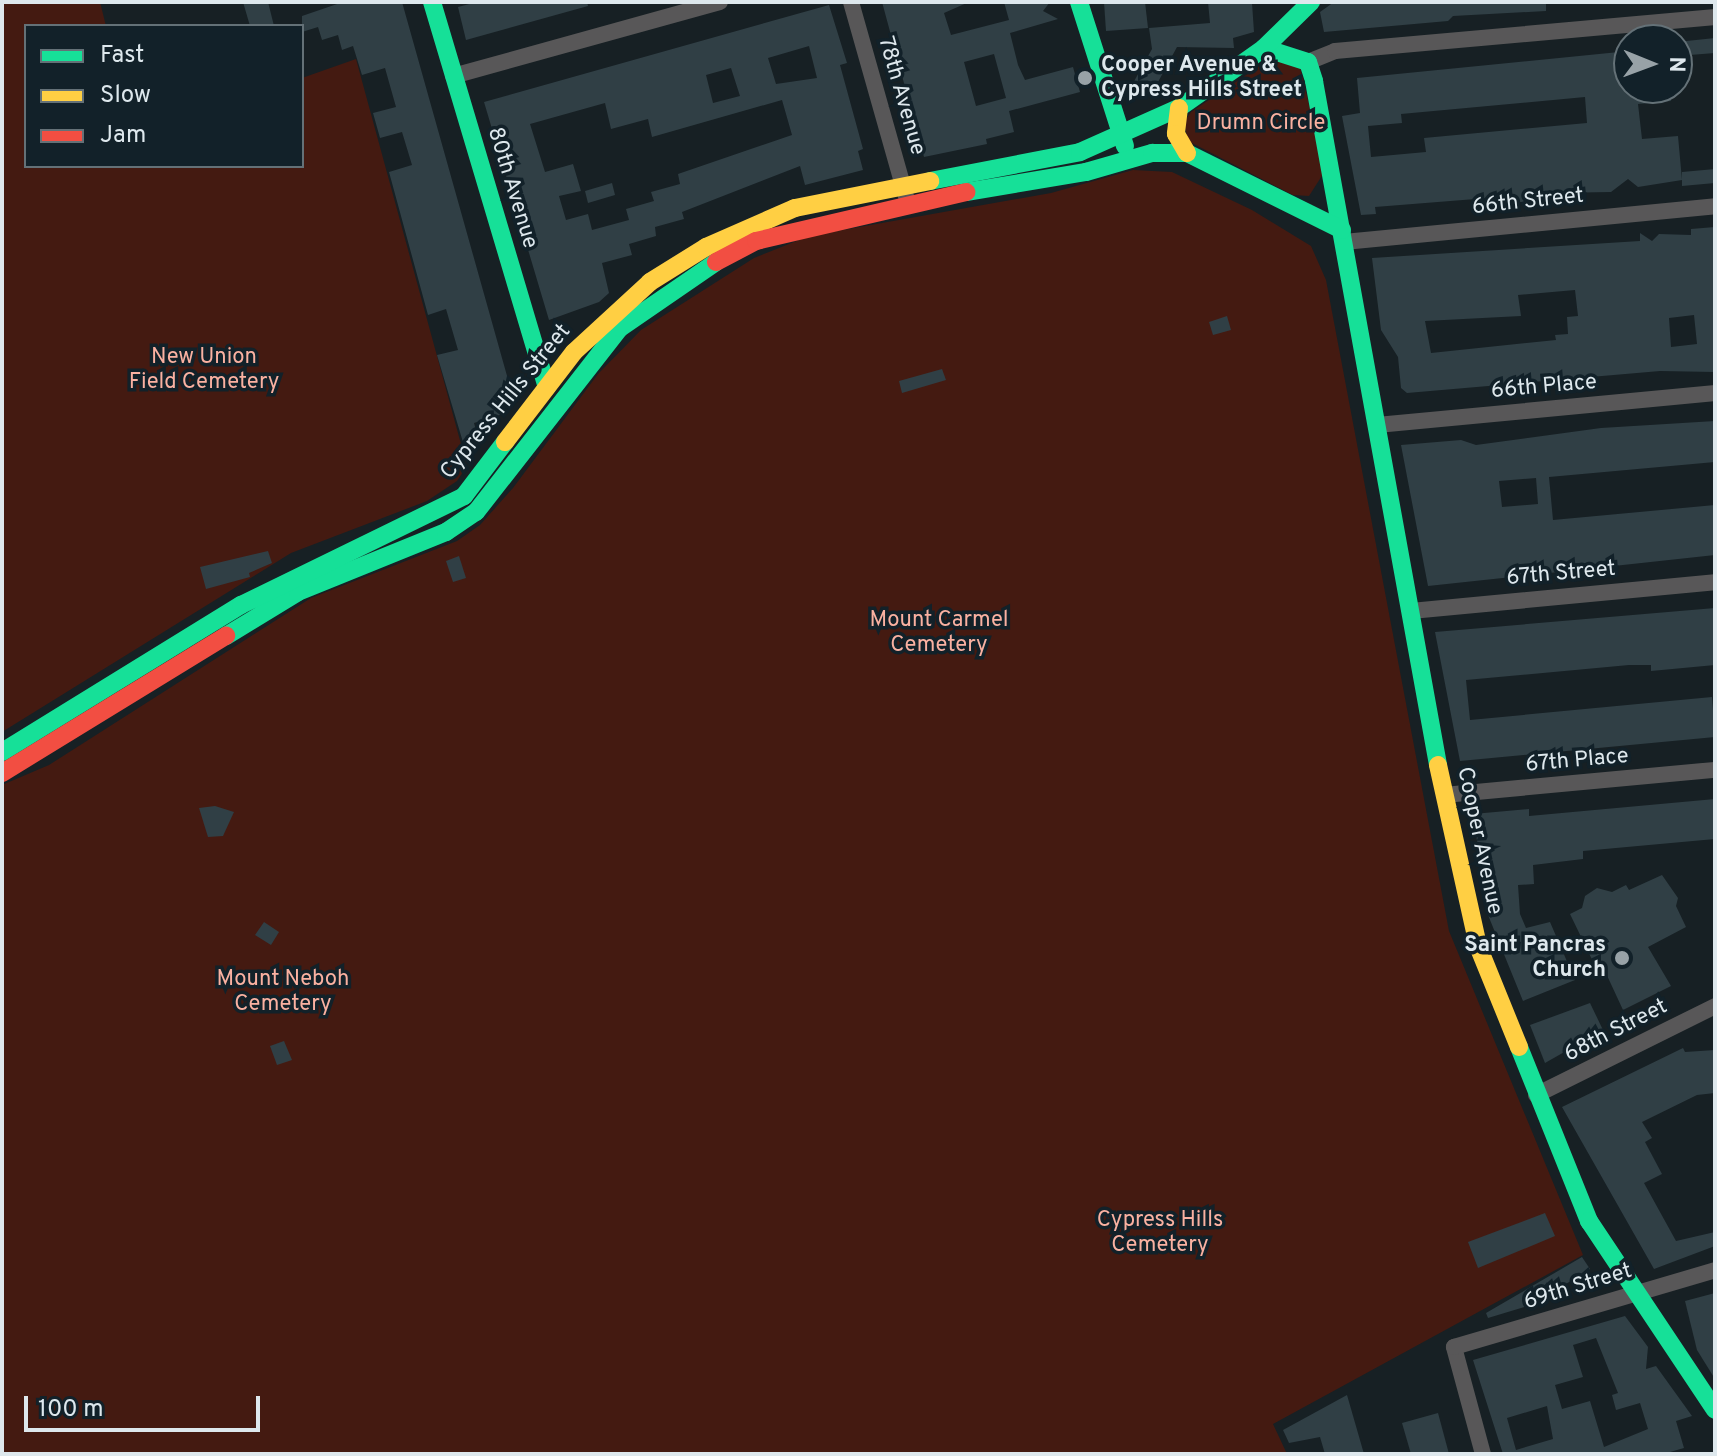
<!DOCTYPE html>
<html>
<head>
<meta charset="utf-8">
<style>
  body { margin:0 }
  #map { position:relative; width:1717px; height:1456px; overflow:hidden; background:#172024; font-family:Overpass,sans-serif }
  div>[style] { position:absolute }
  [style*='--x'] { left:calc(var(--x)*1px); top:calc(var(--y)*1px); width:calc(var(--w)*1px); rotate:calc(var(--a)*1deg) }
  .green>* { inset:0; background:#441a11 }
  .building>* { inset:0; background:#303f45 }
  .street>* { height:16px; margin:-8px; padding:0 8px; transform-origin:8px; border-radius:8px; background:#585758 }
  .fast>* { height:18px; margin:-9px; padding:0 9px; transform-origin:9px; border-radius:9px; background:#16e098 }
  .slow>* { height:18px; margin:-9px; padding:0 9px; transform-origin:9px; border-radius:9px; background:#ffcf43 }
  .jam>* { height:18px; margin:-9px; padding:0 9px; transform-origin:9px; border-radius:9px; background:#f24e42 }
  .dots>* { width:22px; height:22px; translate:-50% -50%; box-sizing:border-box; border:4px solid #122129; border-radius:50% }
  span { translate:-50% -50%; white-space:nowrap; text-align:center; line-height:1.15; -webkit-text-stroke:7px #122129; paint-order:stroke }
  .poi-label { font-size:22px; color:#dee8ed; font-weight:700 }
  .left { translate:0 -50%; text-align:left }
  .right { translate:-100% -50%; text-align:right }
  .street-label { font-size:22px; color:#dee8ed }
  .park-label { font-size:22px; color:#fab1a1 }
  .frame { position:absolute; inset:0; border:4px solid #dee8ed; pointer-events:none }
  .legend { position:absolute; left:24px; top:24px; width:280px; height:144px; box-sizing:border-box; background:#122129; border:2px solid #647177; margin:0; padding:10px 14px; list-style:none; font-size:24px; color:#dee8ed }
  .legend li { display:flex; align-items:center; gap:16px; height:40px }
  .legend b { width:40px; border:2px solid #647177 }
  .north { position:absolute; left:1613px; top:24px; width:80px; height:80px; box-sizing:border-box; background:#122129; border:2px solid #647177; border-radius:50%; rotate:91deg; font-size:22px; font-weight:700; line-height:32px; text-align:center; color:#dee8ed }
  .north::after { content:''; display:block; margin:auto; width:28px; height:36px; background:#98a2a7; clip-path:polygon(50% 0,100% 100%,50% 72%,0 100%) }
  .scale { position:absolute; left:24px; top:1396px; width:236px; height:36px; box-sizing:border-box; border:4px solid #dee8ed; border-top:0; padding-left:10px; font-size:24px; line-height:28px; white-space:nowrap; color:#dee8ed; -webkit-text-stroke:6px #122129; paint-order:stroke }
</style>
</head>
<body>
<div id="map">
  <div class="green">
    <div style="clip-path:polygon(2px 2px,100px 2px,106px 26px,26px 26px,26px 166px,302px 166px,302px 78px,356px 59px,467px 466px,457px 481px,427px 501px,291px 553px,2px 732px)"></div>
    <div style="clip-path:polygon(1273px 57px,1300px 67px,1325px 171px,1309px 196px,1293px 195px,1188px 141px,1184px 122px,1191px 112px)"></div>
    <div style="clip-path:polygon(1133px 170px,1172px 172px,1252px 210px,1311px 246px,1326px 280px,1449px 931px,1583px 1255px,1273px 1424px,1287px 1454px,2px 1454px,2px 785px,49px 765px,311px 598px,457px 541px,480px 525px,513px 488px,598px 374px,641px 330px,754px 258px,809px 236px,1051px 193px)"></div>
  </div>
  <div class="building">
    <div style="clip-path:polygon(243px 2px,268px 2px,274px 26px,250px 26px)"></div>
    <div style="clip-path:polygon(343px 2px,402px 2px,511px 390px,500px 393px,506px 413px,474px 423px,480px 445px,465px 449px,437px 355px,458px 350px,446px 309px,428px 315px,389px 172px,412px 165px,402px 132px,380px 138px,373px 113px,396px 107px,385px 68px,362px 75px,353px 46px,342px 50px,338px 35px,322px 40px,318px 27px,302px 32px,302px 16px)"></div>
    <div style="clip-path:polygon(477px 2px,587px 2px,588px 6px,466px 40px,458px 7px)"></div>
    <div style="clip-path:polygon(evenodd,882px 2px,969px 2px,944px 13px,951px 35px,1009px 20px,1004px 2px,1050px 2px,1043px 11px,1058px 19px,1010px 33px,1018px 65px,1025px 80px,1073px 67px,1080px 92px,1009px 111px,1014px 132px,986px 139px,987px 144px,924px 157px,882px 2px,994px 54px,1006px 98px,976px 106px,964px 62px,994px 54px)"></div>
    <div style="clip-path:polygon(1104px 2px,1145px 2px,1148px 28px,1106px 31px)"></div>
    <div style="clip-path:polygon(1208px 2px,1252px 3px,1254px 32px,1233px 38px,1234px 48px,1177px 47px,1151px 95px,1132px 85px,1152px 49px,1149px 28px,1210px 23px)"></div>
    <div style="clip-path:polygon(1334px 2px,1546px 2px,1546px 11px,1453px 16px,1448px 21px,1324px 32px,1320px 12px)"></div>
    <div style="clip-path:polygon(evenodd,829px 5px,847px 63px,840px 65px,863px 149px,858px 151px,863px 170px,805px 185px,800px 166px,682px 212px,684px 219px,655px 227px,656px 236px,629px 244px,632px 255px,602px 263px,609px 293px,599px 302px,549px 320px,484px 102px,829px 5px,809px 46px,817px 78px,776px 84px,768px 58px,809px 46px,829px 5px,731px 68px,740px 96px,713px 103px,706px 75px,731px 68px,829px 5px,782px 100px,792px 135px,678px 174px,680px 184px,651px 192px,654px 201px,626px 209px,629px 220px,592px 230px,588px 214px,566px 220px,559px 196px,581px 191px,573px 164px,545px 172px,530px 124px,605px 103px,611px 129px,648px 119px,652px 137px,782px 100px)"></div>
    <div style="clip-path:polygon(1715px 38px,1715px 53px,1677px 56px,1677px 42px)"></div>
    <div style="clip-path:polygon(evenodd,1629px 51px,1629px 88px,1670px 88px,1671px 101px,1638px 104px,1642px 139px,1678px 136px,1682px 180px,1638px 187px,1628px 179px,1611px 192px,1552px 193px,1552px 199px,1489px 205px,1488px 198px,1375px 207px,1376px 214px,1361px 215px,1342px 116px,1360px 113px,1357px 78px,1629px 51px,1585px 97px,1587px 123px,1424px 138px,1426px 152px,1371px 157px,1368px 126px,1402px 123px,1401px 114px,1585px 97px)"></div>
    <div style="clip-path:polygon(1715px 169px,1715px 183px,1682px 186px,1682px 172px)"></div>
    <div style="clip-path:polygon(612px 183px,615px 195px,588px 203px,585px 191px)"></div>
    <div style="clip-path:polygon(evenodd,1715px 227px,1715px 372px,1660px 371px,1407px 393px,1401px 388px,1398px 357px,1381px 330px,1372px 258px,1640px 241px,1640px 233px,1652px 241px,1659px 234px,1691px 235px,1691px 229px,1715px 227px,1575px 290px,1578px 316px,1567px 317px,1568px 334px,1555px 335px,1556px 340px,1431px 353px,1425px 321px,1521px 316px,1518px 295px,1575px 290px,1715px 227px,1694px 315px,1697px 344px,1671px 347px,1669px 318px,1694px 315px)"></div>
    <div style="clip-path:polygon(1227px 316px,1231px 330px,1213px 335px,1209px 322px)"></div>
    <div style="clip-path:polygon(942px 369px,946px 380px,902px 393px,899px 381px)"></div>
    <div style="clip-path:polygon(evenodd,1715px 421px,1715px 462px,1549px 477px,1553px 520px,1715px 505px,1715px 555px,1428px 586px,1401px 445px,1461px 440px,1476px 445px,1601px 428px,1715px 421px,1536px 478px,1538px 504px,1502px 507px,1499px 481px,1536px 478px)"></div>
    <div style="clip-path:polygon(268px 551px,272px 563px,249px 573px,250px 577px,206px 589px,200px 567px)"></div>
    <div style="clip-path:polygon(459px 556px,466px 578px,453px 582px,446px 561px)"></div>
    <div style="clip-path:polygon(1715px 608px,1715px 665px,1651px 671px,1651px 665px,1629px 665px,1466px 680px,1470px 720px,1712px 697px,1715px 737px,1460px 761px,1435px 632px)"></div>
    <div style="clip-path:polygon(1715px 799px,1715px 839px,1583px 851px,1583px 859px,1533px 865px,1534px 884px,1518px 885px,1520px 914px,1526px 928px,1550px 922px,1575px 980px,1523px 1001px,1488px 915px,1473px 814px,1529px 809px,1529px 816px)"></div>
    <div style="clip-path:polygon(215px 806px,234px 812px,223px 836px,208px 837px,199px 808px)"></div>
    <div style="clip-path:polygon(1662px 875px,1678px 898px,1676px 906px,1686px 927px,1648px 947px,1671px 986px,1623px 1010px,1604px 969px,1598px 972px,1570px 914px,1582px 908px,1585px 896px,1597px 888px,1612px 892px,1626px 885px,1629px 890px)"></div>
    <div style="clip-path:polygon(264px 922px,279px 932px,271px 945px,255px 935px)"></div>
    <div style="clip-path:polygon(1590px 1003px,1603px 1030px,1545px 1063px,1530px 1025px)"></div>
    <div style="clip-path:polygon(284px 1041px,292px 1060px,277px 1065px,270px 1046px)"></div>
    <div style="clip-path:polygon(1683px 1048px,1685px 1052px,1715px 1050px,1715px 1093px,1697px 1095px,1642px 1122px,1652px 1138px,1645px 1142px,1662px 1174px,1644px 1183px,1676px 1241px,1715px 1232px,1715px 1246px,1654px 1269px,1562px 1107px)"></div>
    <div style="clip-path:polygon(1545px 1213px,1555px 1236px,1478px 1268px,1468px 1242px)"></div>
    <div style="clip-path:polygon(1582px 1257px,1590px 1269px,1553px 1292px,1557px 1297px,1488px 1318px,1486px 1313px)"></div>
    <div style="clip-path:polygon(1715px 1293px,1715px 1379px,1697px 1350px,1685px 1301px)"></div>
    <div style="clip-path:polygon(evenodd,1625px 1316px,1648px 1347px,1646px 1369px,1656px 1366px,1692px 1416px,1676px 1421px,1684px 1448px,1663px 1454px,1503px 1454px,1473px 1360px,1625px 1316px,1596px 1338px,1618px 1393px,1612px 1395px,1616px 1410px,1640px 1403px,1648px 1429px,1604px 1447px,1590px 1401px,1562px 1409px,1555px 1385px,1583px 1377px,1573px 1345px,1596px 1338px,1625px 1316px,1547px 1406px,1553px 1439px,1516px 1450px,1507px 1418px,1547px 1406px)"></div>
    <div style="clip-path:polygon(1347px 1395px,1364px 1454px,1325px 1454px,1320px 1437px,1289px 1443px,1283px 1430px)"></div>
    <div style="clip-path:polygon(1438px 1413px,1449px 1454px,1411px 1454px,1402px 1423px)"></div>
  </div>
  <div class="street">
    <div style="--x:851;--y:2;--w:203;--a:74.2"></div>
    <div style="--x:1308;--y:62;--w:29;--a:-22"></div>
    <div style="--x:1335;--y:51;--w:382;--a:-5.1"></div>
    <div style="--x:453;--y:76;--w:277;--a:-15.5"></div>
    <div style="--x:1344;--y:242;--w:373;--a:-5.5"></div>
    <div style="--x:1377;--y:425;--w:340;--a:-5.4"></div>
    <div style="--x:1411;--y:611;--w:305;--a:-5.4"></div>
    <div style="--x:1444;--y:795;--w:272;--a:-5.3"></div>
    <div style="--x:1536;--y:1095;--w:200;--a:-26.4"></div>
    <div style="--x:1483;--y:1454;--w:111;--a:-105.2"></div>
    <div style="--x:1454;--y:1347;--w:272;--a:-16.4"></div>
  </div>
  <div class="fast">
    <div style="--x:432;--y:2;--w:402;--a:73.4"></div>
    <div style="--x:1079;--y:2;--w:151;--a:72.3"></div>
    <div style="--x:1264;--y:48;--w:46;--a:17.7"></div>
    <div style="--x:1308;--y:62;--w:20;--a:72"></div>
    <div style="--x:1314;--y:81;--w:695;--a:79.72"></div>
    <div style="--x:930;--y:181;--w:153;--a:-10.9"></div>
    <div style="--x:1080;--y:152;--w:108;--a:-24"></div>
    <div style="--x:1179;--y:108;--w:104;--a:-35.2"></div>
    <div style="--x:1264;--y:48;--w:66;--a:-44.4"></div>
    <div style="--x:966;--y:192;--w:122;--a:-9.5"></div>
    <div style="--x:1086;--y:172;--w:69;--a:-16.1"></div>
    <div style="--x:1152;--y:153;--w:35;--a:0"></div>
    <div style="--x:1187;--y:153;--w:173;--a:26.4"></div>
    <div style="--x:226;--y:636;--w:84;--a:-31.4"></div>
    <div style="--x:298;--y:592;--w:160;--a:-22.1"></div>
    <div style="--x:446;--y:532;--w:36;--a:-34"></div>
    <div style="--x:476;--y:512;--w:234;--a:-52"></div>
    <div style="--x:620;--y:328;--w:116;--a:-34.5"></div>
    <div style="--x:2;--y:752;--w:281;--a:-31.6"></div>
    <div style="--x:241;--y:605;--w:248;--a:-26"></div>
    <div style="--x:464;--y:496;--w:68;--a:-52.8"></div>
    <div style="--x:1519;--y:1047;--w:188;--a:68.1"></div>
    <div style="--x:1589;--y:1221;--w:227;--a:56.3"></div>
  </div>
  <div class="slow">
    <div style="--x:1179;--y:108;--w:26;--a:97"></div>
    <div style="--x:1176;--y:134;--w:22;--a:60"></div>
    <div style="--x:505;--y:442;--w:113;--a:-52.5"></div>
    <div style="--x:574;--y:352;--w:103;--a:-42.6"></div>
    <div style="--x:650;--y:282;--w:66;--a:-32"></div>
    <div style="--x:706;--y:247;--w:97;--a:-23.7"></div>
    <div style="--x:795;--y:208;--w:138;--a:-11.3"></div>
    <div style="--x:1438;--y:765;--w:185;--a:77.5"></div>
    <div style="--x:1478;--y:946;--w:109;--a:67.9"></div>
  </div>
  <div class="jam">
    <div style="--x:716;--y:262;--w:45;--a:-27.7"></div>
    <div style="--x:756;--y:241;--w:216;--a:-13.1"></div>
    <div style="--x:2;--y:773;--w:263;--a:-31.5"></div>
  </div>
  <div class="dots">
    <div style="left:1085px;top:78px;background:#98a2a7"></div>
    <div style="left:1622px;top:958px;background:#98a2a7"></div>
  </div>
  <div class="poi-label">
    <span class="left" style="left:1101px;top:78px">Cooper Avenue &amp;<br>Cypress Hills Street</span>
    <span class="right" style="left:1606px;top:958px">Saint Pancras<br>Church</span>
  </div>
  <div class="street-label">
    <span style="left:901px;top:96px;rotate:74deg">78th Avenue</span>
    <span style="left:512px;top:188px;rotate:73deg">80th Avenue</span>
    <span style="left:1528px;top:202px;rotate:-6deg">66th Street</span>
    <span style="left:1544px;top:387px;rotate:-5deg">66th Place</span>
    <span style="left:506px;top:402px;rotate:-51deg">Cypress Hills Street</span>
    <span style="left:1561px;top:574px;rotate:-5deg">67th Street</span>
    <span style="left:1577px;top:761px;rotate:-5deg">67th Place</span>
    <span style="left:1479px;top:841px;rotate:78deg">Cooper Avenue</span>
    <span style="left:1616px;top:1031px;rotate:-27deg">68th Street</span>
    <span style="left:1578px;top:1287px;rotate:-17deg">69th Street</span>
  </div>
  <div class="park-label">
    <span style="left:1261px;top:124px">Drumn Circle</span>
    <span style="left:204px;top:370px">New Union<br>Field Cemetery</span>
    <span style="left:939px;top:633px">Mount Carmel<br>Cemetery</span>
    <span style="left:283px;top:992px">Mount Neboh<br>Cemetery</span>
    <span style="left:1160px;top:1233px">Cypress Hills<br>Cemetery</span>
  </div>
  <div class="frame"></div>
  <ul class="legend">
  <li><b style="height:10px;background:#16e098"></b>Fast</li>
  <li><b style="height:10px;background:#ffcf43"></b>Slow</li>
  <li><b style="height:10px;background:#f24e42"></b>Jam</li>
  </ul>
  <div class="north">N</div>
  <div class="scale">100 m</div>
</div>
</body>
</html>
